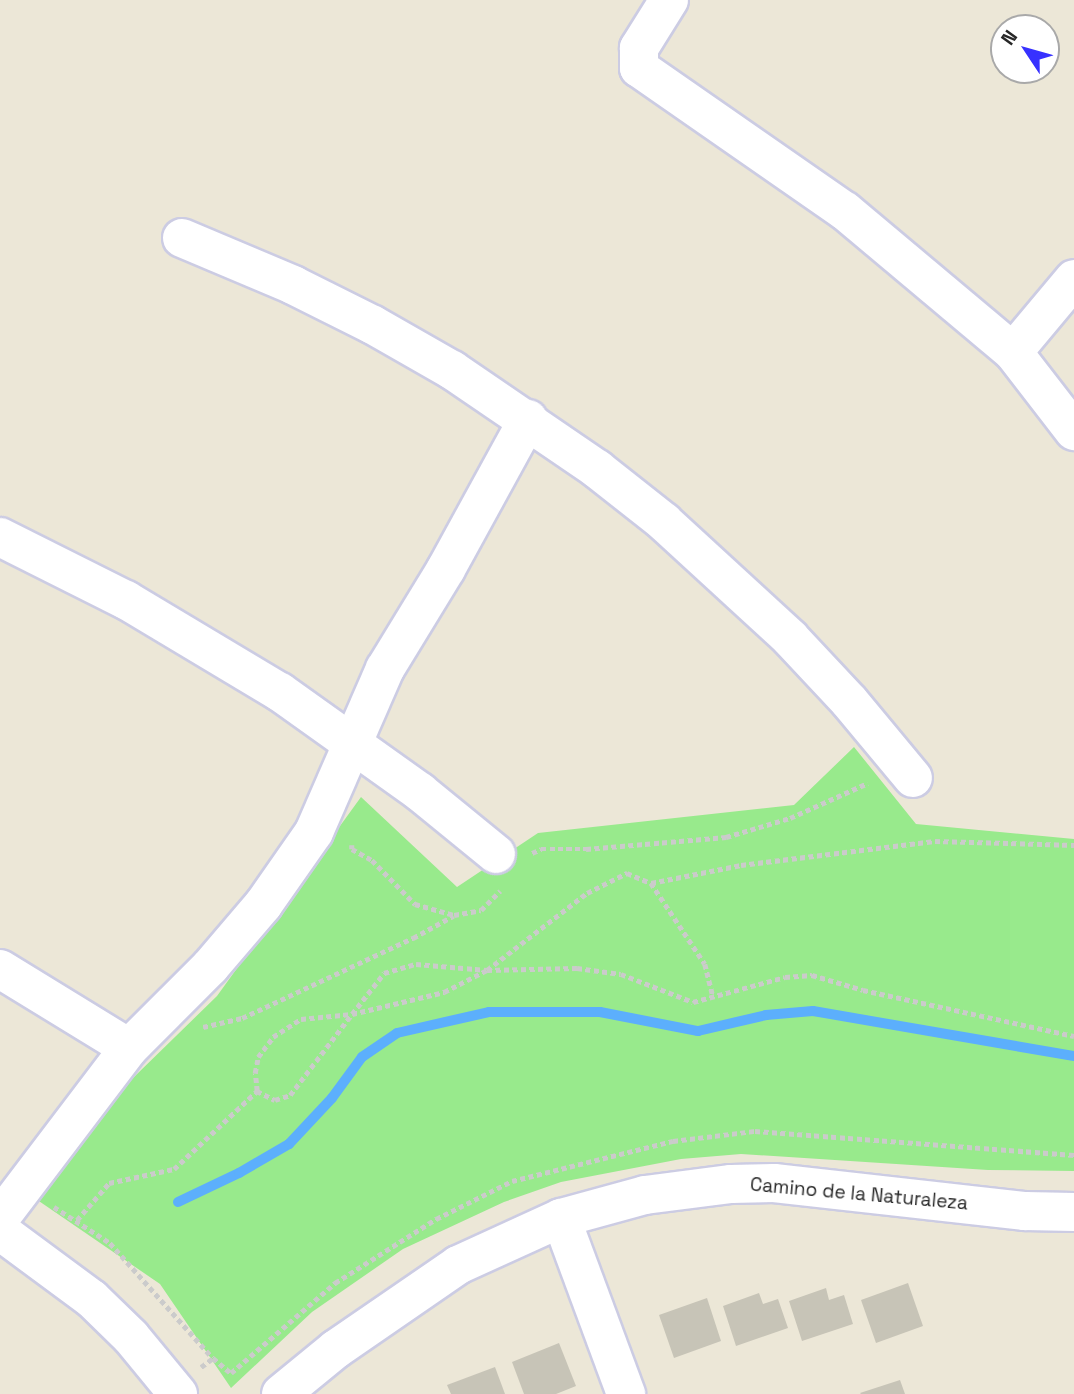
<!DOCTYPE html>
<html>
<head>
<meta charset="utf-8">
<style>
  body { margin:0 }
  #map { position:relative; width:1074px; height:1394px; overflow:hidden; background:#ece7d7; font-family:"Space Grotesk",sans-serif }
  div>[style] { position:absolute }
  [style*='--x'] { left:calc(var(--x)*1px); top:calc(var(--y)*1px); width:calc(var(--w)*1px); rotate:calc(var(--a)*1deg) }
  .green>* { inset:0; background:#98ea8c }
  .stream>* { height:10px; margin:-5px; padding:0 5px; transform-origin:5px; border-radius:5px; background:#5caffc }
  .building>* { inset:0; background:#c7c4b7 }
  .path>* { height:4.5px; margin-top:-2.25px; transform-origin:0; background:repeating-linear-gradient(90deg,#cbcbcb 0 5px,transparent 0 8.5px) }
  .roads { filter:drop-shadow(2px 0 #cccce3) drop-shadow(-2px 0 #cccce3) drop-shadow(0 2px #cccce3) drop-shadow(0 -2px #cccce3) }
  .minor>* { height:38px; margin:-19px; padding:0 19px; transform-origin:19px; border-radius:19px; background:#fff }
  span { translate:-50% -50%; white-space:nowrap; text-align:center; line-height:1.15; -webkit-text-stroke:5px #fff; paint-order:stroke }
  .street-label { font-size:19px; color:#272727 }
  .north { position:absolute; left:990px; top:14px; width:70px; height:70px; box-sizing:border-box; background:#fff; border:2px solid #a9a9a9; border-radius:50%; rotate:306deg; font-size:19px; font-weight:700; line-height:28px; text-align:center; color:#272727 }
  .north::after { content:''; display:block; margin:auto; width:24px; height:32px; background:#3731ff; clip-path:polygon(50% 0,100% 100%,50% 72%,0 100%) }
</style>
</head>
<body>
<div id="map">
  <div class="green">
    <div style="clip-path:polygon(854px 747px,916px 824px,1074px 839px,1074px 1171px,988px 1170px,741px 1154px,681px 1159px,561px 1182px,504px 1202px,403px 1249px,312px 1312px,231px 1388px,160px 1284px,33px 1197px,94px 1116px,217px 996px,361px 797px,457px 887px,538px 833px,794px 805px)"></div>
  </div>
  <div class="stream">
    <div style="--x:178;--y:1202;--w:68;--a:-25.4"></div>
    <div style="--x:239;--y:1173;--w:58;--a:-30.1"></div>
    <div style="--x:289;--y:1144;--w:63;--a:-46.9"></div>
    <div style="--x:332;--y:1098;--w:51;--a:-53.8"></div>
    <div style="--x:362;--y:1057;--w:42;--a:-34.4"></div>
    <div style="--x:397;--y:1033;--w:94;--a:-12.9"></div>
    <div style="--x:489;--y:1012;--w:111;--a:0"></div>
    <div style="--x:600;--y:1012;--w:100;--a:11"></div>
    <div style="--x:698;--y:1031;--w:70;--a:-13.2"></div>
    <div style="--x:766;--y:1015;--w:47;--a:-4.9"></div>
    <div style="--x:813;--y:1011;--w:265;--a:9.8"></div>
  </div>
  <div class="building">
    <div style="clip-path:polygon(908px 1283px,923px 1326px,876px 1343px,861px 1300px)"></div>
    <div style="clip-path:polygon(826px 1288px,829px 1300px,844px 1295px,853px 1324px,802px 1341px,789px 1301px)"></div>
    <div style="clip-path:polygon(759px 1293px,763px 1304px,778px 1299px,788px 1328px,736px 1346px,723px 1306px)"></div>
    <div style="clip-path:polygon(707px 1298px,721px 1341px,674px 1358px,659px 1315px)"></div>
    <div style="clip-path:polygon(559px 1343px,576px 1386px,556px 1394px,524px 1394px,512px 1362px)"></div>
    <div style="clip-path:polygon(495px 1367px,505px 1394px,451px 1394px,447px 1385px)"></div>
    <div style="clip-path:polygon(900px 1380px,905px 1394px,861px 1394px,860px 1393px)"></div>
  </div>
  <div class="path">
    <div style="--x:352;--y:845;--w:4;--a:90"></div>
    <div style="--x:352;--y:849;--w:23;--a:29"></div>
    <div style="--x:372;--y:860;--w:62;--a:45.7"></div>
    <div style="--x:415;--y:904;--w:41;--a:15.8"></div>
    <div style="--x:454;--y:915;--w:27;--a:-10"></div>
    <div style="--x:481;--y:910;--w:27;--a:-45"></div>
    <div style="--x:532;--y:853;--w:10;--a:-24"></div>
    <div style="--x:541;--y:849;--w:45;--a:0"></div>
    <div style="--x:586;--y:849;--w:141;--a:-4.9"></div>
    <div style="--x:726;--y:837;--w:67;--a:-16.5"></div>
    <div style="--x:790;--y:818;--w:85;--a:-24.2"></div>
    <div style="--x:651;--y:883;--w:92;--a:-11.3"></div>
    <div style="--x:741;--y:865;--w:195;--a:-7.1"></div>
    <div style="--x:935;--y:841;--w:139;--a:1.6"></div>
    <div style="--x:203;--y:1027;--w:40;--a:-13"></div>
    <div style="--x:242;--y:1018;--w:189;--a:-25.1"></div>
    <div style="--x:413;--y:938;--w:46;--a:-28.8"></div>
    <div style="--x:257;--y:1091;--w:18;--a:-96"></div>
    <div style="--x:255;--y:1073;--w:16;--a:-79"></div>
    <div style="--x:258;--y:1057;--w:25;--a:-53"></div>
    <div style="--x:273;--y:1037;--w:33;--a:-33"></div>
    <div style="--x:301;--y:1019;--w:51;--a:-5.6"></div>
    <div style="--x:352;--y:1014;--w:52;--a:-52"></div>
    <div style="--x:384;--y:973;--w:33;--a:-16"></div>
    <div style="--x:416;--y:964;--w:71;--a:4.8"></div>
    <div style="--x:487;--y:970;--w:126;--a:-37.6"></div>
    <div style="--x:587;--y:893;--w:45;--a:-26.6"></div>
    <div style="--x:627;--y:873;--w:26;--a:23"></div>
    <div style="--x:651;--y:883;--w:97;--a:56.3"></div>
    <div style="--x:705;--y:964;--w:34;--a:76"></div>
    <div style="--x:54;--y:1207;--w:67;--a:32.7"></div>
    <div style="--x:110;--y:1243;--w:154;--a:48.2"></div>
    <div style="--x:77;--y:1220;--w:49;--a:-49.1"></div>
    <div style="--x:109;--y:1183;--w:66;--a:-12.2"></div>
    <div style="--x:174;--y:1169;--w:114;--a:-43.2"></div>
    <div style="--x:257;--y:1091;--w:20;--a:27"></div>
    <div style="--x:275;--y:1100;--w:16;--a:-18"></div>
    <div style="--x:290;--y:1095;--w:102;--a:-52.6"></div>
    <div style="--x:352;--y:1014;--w:95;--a:-13.4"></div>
    <div style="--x:444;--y:992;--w:48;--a:-27.1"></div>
    <div style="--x:487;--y:970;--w:90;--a:-1.3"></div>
    <div style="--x:577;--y:968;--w:44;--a:7.8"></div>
    <div style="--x:621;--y:974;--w:77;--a:21.3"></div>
    <div style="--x:693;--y:1002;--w:95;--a:-15.2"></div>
    <div style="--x:785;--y:977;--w:27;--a:-4"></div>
    <div style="--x:812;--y:975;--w:53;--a:16.4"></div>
    <div style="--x:863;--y:990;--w:216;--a:12.3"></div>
    <div style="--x:201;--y:1367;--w:15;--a:-37"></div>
    <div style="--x:213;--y:1358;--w:23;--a:40"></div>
    <div style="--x:231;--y:1373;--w:138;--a:-40.9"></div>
    <div style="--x:335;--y:1283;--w:120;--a:-32.4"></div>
    <div style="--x:436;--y:1219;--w:85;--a:-26.6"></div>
    <div style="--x:512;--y:1181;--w:166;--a:-14"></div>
    <div style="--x:673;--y:1141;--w:83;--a:-7"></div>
    <div style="--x:755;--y:1131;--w:320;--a:4.3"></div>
  </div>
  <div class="roads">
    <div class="minor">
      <div style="--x:669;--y:0;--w:57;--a:122"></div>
      <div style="--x:639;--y:48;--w:20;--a:90"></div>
      <div style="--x:639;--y:68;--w:251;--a:34.8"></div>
      <div style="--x:845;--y:211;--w:219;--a:40"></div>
      <div style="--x:1013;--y:352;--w:100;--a:52.3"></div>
      <div style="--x:182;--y:238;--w:121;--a:22.9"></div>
      <div style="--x:293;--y:285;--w:89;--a:26.6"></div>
      <div style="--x:373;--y:325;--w:91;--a:29.7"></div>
      <div style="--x:452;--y:370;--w:176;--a:34.3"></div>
      <div style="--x:597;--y:469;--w:85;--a:38.3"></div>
      <div style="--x:664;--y:522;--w:171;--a:42.6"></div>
      <div style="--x:790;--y:638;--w:86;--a:46.9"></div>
      <div style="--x:849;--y:701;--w:100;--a:50.3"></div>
      <div style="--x:1013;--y:352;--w:95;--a:-50.1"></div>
      <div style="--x:0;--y:537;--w:141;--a:26.6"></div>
      <div style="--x:126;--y:600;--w:179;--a:30.9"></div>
      <div style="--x:280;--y:692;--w:172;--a:35.5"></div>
      <div style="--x:420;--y:792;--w:98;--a:39.2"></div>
      <div style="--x:0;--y:969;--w:151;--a:31.5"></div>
      <div style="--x:0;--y:1218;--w:213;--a:-52.8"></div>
      <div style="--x:129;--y:1048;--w:115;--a:-45"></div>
      <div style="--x:210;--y:967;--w:82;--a:-49.5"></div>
      <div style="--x:263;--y:905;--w:89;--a:-55.1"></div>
      <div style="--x:314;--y:832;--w:178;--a:-66.5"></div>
      <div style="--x:385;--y:669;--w:117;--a:-58.6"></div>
      <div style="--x:446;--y:569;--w:171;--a:-61.3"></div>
      <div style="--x:561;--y:1218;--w:188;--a:69.7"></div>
      <div style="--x:0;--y:1231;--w:114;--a:36.5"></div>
      <div style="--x:92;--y:1299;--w:54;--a:44.3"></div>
      <div style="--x:131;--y:1337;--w:74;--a:50.5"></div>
      <div style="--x:281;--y:1394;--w:71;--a:-39.3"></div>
      <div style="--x:336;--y:1349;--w:148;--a:-34.5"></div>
      <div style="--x:458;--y:1265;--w:113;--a:-24.5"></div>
      <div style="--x:561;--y:1218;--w:87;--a:-15.3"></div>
      <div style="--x:645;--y:1195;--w:87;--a:-7.3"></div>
      <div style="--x:731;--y:1184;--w:43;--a:-1.3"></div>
      <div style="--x:774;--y:1183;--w:253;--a:6.4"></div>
      <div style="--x:1025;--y:1211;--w:49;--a:1.2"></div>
    </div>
  </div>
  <div class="street-label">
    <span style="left:859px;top:1194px;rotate:5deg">Camino de la Naturaleza</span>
  </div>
  <div class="north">N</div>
</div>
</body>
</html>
